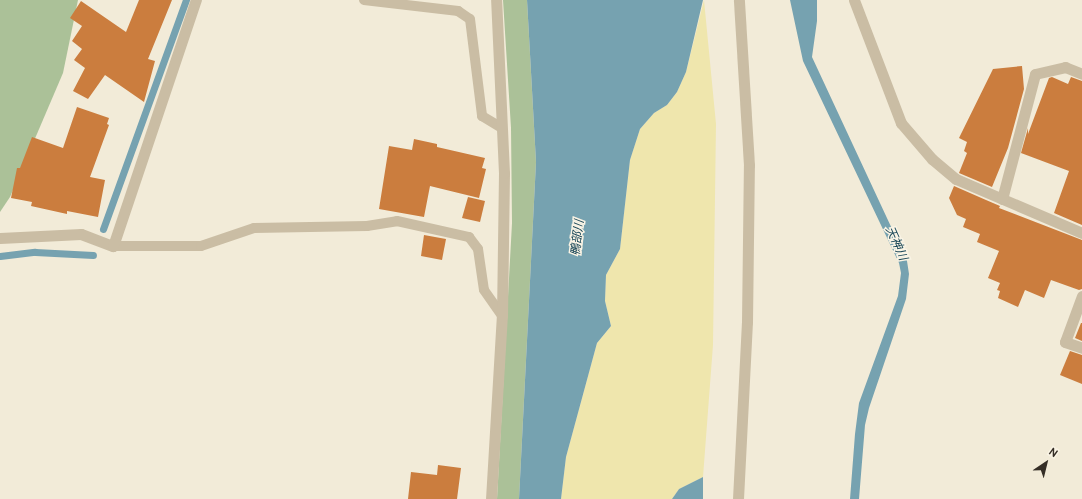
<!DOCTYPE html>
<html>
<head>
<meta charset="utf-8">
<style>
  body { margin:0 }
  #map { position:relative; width:1082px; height:499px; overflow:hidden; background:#f2ebd8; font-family:Overpass,"Noto Sans JP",sans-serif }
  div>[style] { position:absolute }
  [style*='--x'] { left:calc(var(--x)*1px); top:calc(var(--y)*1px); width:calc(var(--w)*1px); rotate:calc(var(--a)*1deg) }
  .green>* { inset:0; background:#abc198 }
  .sand>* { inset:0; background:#efe6ad }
  .water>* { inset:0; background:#76a2b0 }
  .stream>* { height:7px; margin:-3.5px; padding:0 3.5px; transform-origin:3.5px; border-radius:3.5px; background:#76a2b0 }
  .building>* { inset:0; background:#cb7d3e }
  .service>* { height:10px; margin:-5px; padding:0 5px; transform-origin:5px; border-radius:5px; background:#cabda4 }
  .minor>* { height:11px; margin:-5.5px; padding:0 5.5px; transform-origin:5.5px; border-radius:5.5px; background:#cabda4 }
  span { translate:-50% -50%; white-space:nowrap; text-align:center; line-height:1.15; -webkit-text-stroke:3px #faf4e5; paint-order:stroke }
  .water-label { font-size:12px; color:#1a4758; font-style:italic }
  .north { position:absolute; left:1026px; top:443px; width:40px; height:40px; -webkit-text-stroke:3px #faf4e5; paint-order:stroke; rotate:35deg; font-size:11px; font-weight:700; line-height:16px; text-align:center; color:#352e26 }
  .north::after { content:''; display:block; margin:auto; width:14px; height:18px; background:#352e26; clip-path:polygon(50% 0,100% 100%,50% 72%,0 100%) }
</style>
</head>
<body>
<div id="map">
  <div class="green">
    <div style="clip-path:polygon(0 0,78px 0,63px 73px,10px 197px,0 212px)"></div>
    <div style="clip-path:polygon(503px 0,527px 0,536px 162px,519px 499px,497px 499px,512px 223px,511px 128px)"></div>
  </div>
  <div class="sand">
    <div style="clip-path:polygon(704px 0,716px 124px,713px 345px,703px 477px,679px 489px,672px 499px,561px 499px,566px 457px,597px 343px,611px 326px,605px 301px,606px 275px,620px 249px,630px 160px,640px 129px,654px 113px,667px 105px,677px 92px,686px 72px)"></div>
  </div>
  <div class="water">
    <div style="clip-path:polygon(527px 0,703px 0,686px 72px,677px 92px,667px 105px,654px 113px,640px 129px,630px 160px,620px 249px,606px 275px,605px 301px,611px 326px,597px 343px,566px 457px,561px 499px,519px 499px,536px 162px)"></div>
    <div style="clip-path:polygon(790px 0,817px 0,817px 21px,812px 57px,907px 261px,909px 274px,906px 299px,869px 408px,865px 425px,859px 499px,850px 499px,855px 434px,859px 403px,898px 296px,901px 273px,899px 263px,803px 61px)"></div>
    <div style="clip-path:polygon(703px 477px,703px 499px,672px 499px,679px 489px)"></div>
  </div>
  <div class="stream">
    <div style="--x:103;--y:229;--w:244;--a:-70.1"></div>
    <div style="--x:0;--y:256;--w:35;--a:-7"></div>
    <div style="--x:35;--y:252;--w:58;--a:3"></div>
  </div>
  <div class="building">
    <div style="clip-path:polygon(139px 0,172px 0,148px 59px,155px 61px,144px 102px,105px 75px,88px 99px,73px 91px,85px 68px,74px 60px,82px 49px,72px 41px,82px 26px,70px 18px,81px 1px,126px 32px)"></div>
    <div style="clip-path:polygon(1022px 66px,1024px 89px,1008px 148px,992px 187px,959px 173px,967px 153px,964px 151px,967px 142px,959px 138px,993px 69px)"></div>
    <div style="clip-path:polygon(1052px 77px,1068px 84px,1071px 77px,1082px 81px,1082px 225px,1054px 213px,1069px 171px,1021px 153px,1028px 128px,1028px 134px,1049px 78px)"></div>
    <div style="clip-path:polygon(77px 107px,109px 118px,107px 124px,109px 125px,90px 177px,105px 180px,98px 217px,67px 211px,67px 214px,31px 206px,32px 202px,11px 198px,17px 168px,20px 168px,32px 137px,63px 148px)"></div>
    <div style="clip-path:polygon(414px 139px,437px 144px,437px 147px,485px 158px,482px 168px,486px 169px,479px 198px,430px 186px,424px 217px,379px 209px,389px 146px,412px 150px)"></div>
    <div style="clip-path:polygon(954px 186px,986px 200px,1000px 206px,999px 208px,1082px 240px,1082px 289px,1079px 290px,1051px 280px,1044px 298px,1025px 290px,1018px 307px,998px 298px,1000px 291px,997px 290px,1000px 283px,988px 278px,999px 251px,977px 242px,980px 234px,963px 227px,966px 219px,957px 215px,949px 198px)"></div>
    <div style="clip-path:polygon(468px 197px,485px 201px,480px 222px,462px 218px)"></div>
    <div style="clip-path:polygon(424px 235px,446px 239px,442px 260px,421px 256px)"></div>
    <div style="clip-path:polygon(1081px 323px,1082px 323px,1082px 341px,1075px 338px)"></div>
    <div style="clip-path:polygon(1070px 351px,1082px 355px,1082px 384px,1060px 375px)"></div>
    <div style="clip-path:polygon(438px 465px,461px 468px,457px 499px,408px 499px,411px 472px,437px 475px)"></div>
  </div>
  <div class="service">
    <div style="--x:364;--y:0;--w:95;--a:6.7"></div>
    <div style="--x:458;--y:11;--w:14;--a:34"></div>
    <div style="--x:470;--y:19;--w:98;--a:82.9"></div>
    <div style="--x:482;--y:116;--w:23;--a:31"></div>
    <div style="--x:113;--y:246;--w:88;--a:0"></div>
    <div style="--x:201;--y:246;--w:56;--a:-18.8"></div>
    <div style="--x:254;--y:228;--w:113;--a:-1"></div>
    <div style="--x:367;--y:226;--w:30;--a:-9"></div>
    <div style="--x:397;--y:221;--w:74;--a:12.5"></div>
    <div style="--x:469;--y:237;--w:15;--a:53"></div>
    <div style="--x:478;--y:249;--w:41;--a:81.7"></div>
    <div style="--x:484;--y:290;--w:32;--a:55"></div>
  </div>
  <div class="minor">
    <div style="--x:854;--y:0;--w:132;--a:69.1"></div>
    <div style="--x:901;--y:123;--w:48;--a:49.3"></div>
    <div style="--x:932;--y:159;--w:31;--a:40"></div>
    <div style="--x:956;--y:179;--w:137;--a:23.2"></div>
    <div style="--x:1002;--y:199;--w:129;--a:-75.2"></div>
    <div style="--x:1035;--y:74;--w:31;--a:-13"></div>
    <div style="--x:1065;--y:67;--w:18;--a:22"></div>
    <div style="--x:0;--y:238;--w:81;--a:-2.8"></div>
    <div style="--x:81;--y:234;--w:34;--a:21"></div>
    <div style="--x:113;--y:246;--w:260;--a:-71.4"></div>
    <div style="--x:1082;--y:296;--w:49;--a:110.3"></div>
    <div style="--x:1065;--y:342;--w:18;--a:19"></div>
    <div style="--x:491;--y:499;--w:183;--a:-86.6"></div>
    <div style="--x:502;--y:316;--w:143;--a:-89.2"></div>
    <div style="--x:504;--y:173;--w:173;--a:-92.6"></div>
    <div style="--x:738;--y:499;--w:177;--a:-87.1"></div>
    <div style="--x:747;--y:322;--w:157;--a:-89.3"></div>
    <div style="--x:749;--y:165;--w:165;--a:-93.5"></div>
  </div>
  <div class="water-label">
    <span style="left:579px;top:238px;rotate:-83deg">鴨部川</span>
    <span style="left:895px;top:244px;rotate:66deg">天神川</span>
  </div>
  <div class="north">N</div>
</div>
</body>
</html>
